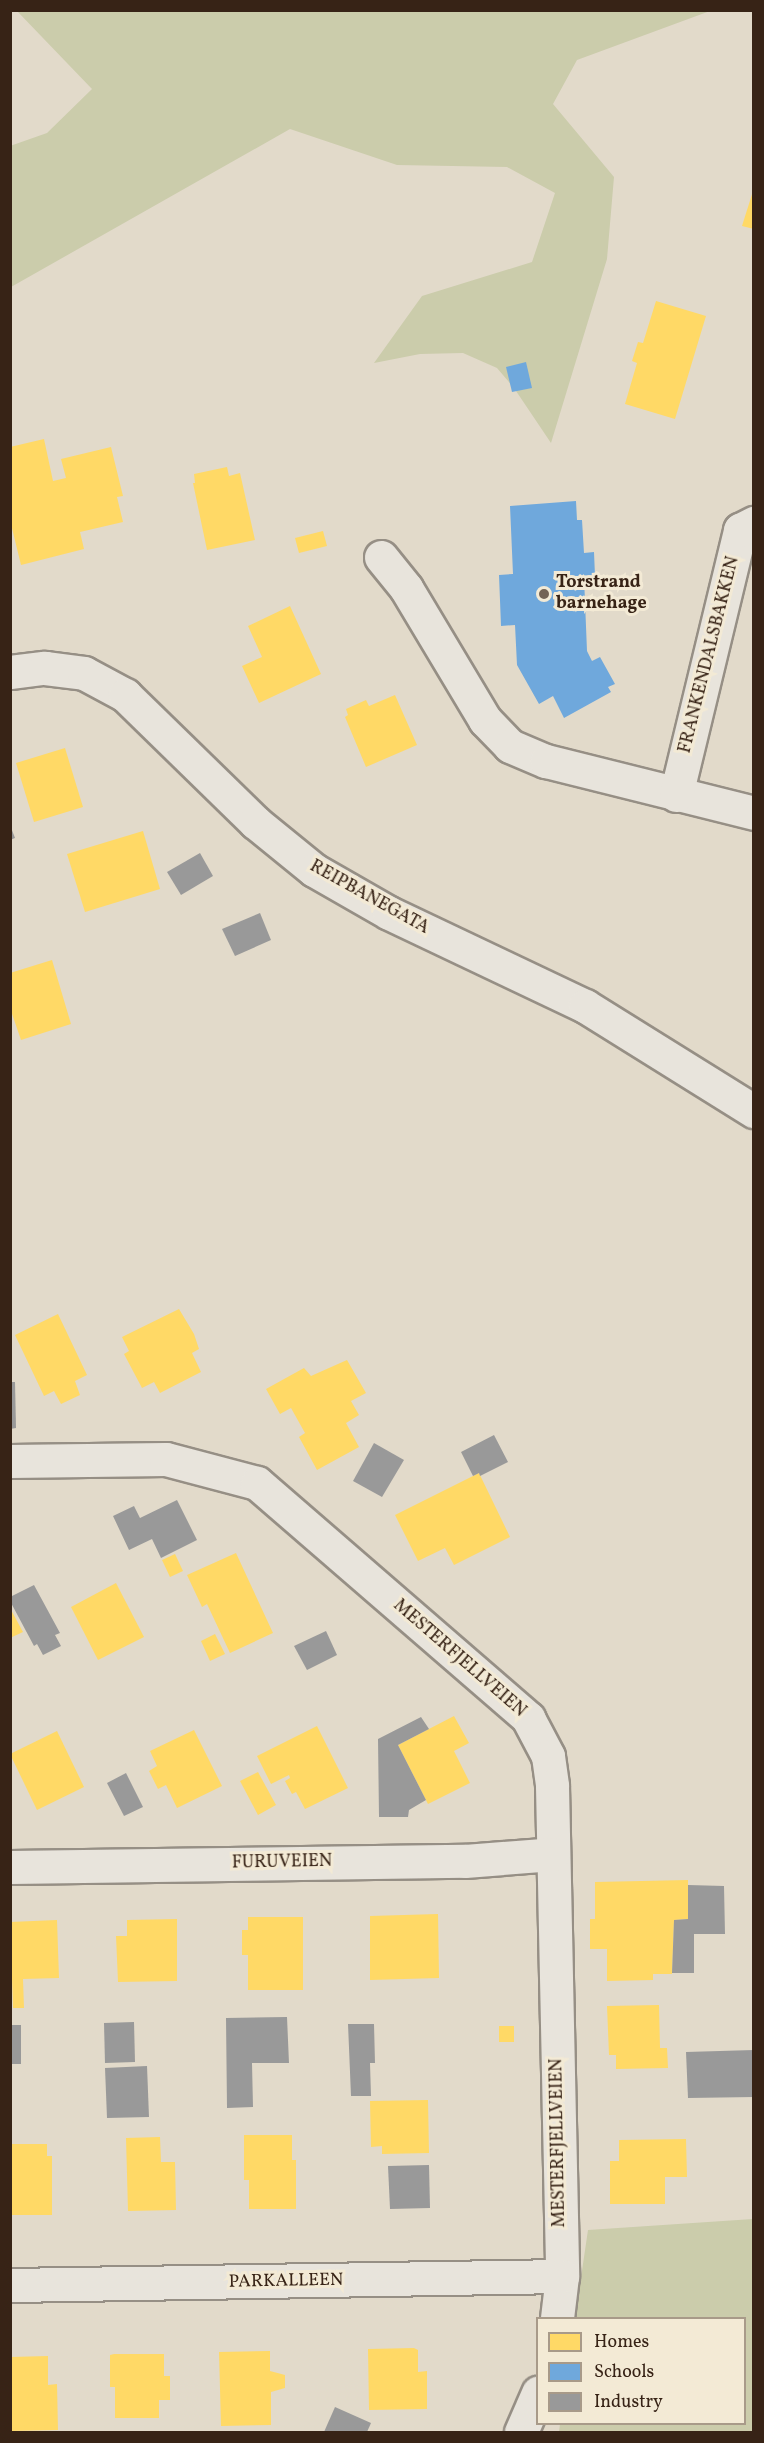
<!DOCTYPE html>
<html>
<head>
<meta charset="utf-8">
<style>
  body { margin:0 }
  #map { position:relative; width:764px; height:2443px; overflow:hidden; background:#e2daca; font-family:Vollkorn,serif }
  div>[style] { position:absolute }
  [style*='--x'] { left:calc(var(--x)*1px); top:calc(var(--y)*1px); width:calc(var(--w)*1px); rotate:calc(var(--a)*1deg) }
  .green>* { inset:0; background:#cbccab }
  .homes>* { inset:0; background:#ffd966 }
  .schools>* { inset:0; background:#6fa8dc }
  .industry>* { inset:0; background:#999 }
  .roads { filter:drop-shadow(2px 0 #968f85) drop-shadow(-2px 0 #968f85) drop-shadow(0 2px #968f85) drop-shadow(0 -2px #968f85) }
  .street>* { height:33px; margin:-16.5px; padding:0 16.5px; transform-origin:16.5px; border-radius:16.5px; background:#e8e4dc }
  .secondary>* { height:33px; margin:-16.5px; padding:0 16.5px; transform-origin:16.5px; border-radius:16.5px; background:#e8e4dc }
  .dots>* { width:16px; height:16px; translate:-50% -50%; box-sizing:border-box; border:3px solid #f3ead5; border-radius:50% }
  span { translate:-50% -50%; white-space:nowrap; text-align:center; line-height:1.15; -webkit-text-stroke:6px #f3ead5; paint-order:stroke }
  .poi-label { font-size:18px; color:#372316; font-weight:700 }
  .left { translate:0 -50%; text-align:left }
  .street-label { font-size:18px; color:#372316 }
  .frame { position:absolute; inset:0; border:12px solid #372316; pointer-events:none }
  .legend { position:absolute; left:536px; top:2317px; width:210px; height:108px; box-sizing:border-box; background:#f3ead5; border:2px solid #a89a89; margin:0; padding:8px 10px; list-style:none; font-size:18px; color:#372316 }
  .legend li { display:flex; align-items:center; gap:12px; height:30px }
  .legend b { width:30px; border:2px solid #a89a89 }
</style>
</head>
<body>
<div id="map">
  <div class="green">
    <div style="clip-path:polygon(17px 11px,710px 11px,577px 60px,553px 104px,614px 177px,607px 259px,551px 443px,514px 388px,497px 368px,463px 353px,420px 354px,374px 363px,422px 296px,532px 262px,555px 193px,507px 167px,397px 165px,290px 129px,11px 287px,10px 146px,47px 133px,92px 89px)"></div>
    <div style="clip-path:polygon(753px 2219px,753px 2432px,559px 2432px,560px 2424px,744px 2424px,744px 2318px,575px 2318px,588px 2230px)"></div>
  </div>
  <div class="homes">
    <div style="clip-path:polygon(753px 191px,754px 191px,754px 229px,742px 226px)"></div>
    <div style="clip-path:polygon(656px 301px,706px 316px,675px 419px,625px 404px,637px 363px,632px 361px,638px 342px,643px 343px)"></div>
    <div style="clip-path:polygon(44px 439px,53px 481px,66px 478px,61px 459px,111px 447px,123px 496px,117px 497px,123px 522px,80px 532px,84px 549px,21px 565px,10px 520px,10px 447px)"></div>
    <div style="clip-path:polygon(227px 467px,229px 476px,240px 473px,255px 540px,207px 550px,193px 483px,195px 483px,194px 474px)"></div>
    <div style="clip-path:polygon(323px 531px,327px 546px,299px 553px,295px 538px)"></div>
    <div style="clip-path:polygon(290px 606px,321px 674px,259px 703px,242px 666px,262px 657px,248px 626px)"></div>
    <div style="clip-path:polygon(395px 695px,417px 745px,366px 767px,345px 717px,348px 715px,346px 709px,366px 700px,369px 706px)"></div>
    <div style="clip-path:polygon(65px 748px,83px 807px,34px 822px,16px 763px)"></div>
    <div style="clip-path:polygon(143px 831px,160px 889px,85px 912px,67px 854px)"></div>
    <div style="clip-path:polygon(52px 960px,71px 1024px,21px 1040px,10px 1008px,10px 973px)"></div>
    <div style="clip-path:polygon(179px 1309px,194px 1334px,199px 1349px,192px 1353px,201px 1372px,160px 1393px,154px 1382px,142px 1388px,124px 1354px,129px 1351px,122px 1337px)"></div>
    <div style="clip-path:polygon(58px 1314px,87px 1375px,75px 1381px,80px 1395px,61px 1404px,54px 1391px,44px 1396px,15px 1335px)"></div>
    <div style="clip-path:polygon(347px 1360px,366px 1393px,351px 1401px,359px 1415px,346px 1423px,359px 1447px,317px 1470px,299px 1437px,305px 1433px,291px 1408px,280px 1414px,266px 1389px,304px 1368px,311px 1376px)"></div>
    <div style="clip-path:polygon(479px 1473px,510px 1537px,454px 1565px,445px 1548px,418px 1561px,395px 1515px)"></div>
    <div style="clip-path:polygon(236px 1553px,273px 1633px,230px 1653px,207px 1604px,202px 1607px,187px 1575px)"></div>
    <div style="clip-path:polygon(175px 1554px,183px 1571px,170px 1577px,162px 1560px)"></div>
    <div style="clip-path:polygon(116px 1583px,144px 1637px,98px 1660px,71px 1607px)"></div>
    <div style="clip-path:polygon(10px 1608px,23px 1632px,10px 1638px)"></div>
    <div style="clip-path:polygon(215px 1634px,225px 1654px,210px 1661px,201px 1641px)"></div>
    <div style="clip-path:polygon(454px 1716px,469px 1743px,454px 1751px,470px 1783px,428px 1804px,398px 1745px)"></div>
    <div style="clip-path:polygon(317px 1726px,348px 1788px,305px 1809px,296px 1792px,292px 1794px,285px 1781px,290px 1778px,289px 1775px,271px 1784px,257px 1756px)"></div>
    <div style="clip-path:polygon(194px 1730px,222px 1786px,177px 1808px,166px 1785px,158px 1789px,149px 1771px,157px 1766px,150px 1751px)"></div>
    <div style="clip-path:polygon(57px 1731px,84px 1787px,37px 1810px,10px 1754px)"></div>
    <div style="clip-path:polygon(258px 1772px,276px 1805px,258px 1815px,240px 1781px)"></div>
    <div style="clip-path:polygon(688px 1880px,688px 1919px,674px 1920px,672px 1974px,653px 1974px,653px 1980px,607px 1981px,607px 1949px,590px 1949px,590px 1919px,595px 1919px,595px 1882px)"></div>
    <div style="clip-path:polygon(438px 1914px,439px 1978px,370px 1980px,370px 1916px)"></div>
    <div style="clip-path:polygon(248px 1917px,303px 1917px,303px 1990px,248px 1990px,248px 1955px,242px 1955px,242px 1930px,248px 1930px)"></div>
    <div style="clip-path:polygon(177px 1919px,177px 1981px,118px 1982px,116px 1936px,127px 1936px,127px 1920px)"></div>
    <div style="clip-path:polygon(57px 1920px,59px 1978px,23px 1979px,24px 2008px,13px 2008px,10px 1922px)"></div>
    <div style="clip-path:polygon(659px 2005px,660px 2048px,667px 2048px,668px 2068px,616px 2069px,616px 2055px,609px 2055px,607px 2006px)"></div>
    <div style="clip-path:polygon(499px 2026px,514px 2026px,514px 2042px,499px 2042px)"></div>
    <div style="clip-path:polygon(428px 2100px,429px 2153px,382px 2154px,382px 2146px,371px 2147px,370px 2101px)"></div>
    <div style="clip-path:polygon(244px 2135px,292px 2135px,292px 2160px,296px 2160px,296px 2209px,249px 2209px,249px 2180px,244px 2180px)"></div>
    <div style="clip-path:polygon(160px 2137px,161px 2162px,175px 2162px,176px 2210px,128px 2211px,126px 2138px)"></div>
    <div style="clip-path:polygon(686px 2139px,687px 2177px,665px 2177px,665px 2204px,610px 2204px,610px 2161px,619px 2161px,619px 2140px)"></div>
    <div style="clip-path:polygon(10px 2144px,47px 2144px,47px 2156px,52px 2156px,52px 2215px,10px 2215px)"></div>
    <div style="clip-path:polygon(414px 2348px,418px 2350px,418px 2372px,427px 2371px,427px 2409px,369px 2410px,368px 2349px)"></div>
    <div style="clip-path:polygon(270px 2351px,270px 2371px,285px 2375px,285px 2388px,271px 2392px,271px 2425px,221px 2426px,219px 2352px)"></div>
    <div style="clip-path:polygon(114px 2354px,164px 2354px,164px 2376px,170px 2376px,170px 2400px,159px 2400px,159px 2418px,115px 2418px,115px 2387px,110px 2387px,110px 2355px)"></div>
    <div style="clip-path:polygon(48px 2356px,48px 2385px,57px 2384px,58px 2430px,10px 2431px,10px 2357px)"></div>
  </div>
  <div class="schools">
    <div style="clip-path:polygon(526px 362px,532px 388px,512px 392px,506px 367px)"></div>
    <div style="clip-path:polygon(576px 501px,577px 520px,582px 520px,584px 553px,594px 552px,595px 576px,584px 577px,587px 651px,592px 661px,600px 657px,615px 684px,608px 687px,611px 692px,564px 718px,553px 696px,539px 704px,517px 665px,515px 625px,501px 626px,499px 575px,513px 574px,510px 506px)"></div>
  </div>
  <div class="industry">
    <div style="clip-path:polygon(10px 825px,15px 838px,10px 840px)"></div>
    <div style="clip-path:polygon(200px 853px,213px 876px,181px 895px,167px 872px)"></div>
    <div style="clip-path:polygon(260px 913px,271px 940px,235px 956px,222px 929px)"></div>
    <div style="clip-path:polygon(10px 1382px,15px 1382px,16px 1428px,10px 1429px)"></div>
    <div style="clip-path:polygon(494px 1435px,508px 1462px,480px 1476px,479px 1473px,473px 1476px,461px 1452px)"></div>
    <div style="clip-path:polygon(374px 1443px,404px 1460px,382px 1497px,353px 1481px)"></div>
    <div style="clip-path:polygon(177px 1500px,197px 1540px,161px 1558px,152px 1539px,129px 1550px,113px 1516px,134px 1506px,140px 1518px)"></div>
    <div style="clip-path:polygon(34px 1585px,60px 1633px,55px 1635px,61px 1646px,43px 1655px,37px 1644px,34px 1646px,10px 1601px,10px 1597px)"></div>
    <div style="clip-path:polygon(326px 1631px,337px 1655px,307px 1670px,294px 1646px)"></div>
    <div style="clip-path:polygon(421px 1717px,429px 1729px,398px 1745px,426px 1800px,409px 1810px,408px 1817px,379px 1817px,378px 1739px)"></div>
    <div style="clip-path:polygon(126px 1773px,143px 1807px,124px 1816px,107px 1783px)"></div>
    <div style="clip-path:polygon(688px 1885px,724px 1886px,725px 1934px,694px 1934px,694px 1973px,672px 1973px,674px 1920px,688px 1919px)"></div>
    <div style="clip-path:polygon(287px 2017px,289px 2063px,252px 2063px,253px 2107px,227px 2108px,226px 2018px)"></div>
    <div style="clip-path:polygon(134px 2022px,135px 2062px,105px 2063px,104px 2023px)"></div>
    <div style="clip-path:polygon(348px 2024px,374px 2024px,375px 2063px,370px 2063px,371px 2096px,351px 2096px)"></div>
    <div style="clip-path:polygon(10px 2025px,21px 2025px,21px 2064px,10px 2064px)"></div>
    <div style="clip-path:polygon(754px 2050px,754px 2097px,688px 2098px,686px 2052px)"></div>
    <div style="clip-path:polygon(147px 2066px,149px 2117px,107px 2118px,105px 2068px)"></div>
    <div style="clip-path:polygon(429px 2165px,430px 2208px,390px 2209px,388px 2166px)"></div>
    <div style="clip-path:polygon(335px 2407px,371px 2423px,367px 2432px,324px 2432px)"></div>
  </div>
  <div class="roads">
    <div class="street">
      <div style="--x:381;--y:557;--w:40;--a:51"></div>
      <div style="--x:406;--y:588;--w:154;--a:59.1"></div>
      <div style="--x:485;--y:720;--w:36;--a:46"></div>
      <div style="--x:510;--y:746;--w:39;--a:23"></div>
      <div style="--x:546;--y:761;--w:214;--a:14"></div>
      <div style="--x:676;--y:795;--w:273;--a:-76.4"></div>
      <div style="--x:740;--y:530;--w:16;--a:-27"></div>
      <div style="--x:10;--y:1461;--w:156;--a:-0.7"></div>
      <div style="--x:166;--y:1459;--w:94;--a:14.8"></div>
      <div style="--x:257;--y:1483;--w:359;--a:40.9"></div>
      <div style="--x:528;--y:1718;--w:43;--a:62.2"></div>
      <div style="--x:548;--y:1756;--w:30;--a:82"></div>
      <div style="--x:552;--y:1786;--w:490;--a:88.8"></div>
      <div style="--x:562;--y:2276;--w:42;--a:96.8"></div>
      <div style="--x:10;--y:1867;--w:455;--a:-0.8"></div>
      <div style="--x:465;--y:1861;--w:88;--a:-4.5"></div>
      <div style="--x:10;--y:2285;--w:552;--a:-0.93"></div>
      <div style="--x:521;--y:2432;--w:43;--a:-66.4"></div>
    </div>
    <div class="secondary">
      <div style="--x:10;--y:672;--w:35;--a:-7"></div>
      <div style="--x:45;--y:668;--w:39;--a:7"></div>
      <div style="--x:84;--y:673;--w:47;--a:28.2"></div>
      <div style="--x:125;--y:695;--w:182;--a:44.3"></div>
      <div style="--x:255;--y:822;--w:76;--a:39.1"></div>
      <div style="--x:314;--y:870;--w:86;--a:29.8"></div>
      <div style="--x:389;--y:913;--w:217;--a:25.4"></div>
      <div style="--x:585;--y:1006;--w:199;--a:31.9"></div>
    </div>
  </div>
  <div class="dots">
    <div style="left:544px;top:594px;background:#736355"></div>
  </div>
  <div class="poi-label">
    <span class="left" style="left:556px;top:594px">Torstrand<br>barnehage</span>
  </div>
  <div class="street-label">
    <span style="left:710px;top:655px;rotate:-76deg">FRANKENDALSBAKKEN</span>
    <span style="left:369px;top:898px;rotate:29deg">REIPBANEGATA</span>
    <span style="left:459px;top:1659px;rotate:41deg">MESTERFJELLVEIEN</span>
    <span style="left:282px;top:1863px;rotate:-1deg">FURUVEIEN</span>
    <span style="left:559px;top:2143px;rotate:-91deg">MESTERFJELLVEIEN</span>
    <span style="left:286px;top:2282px;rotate:-1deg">PARKALLEEN</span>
  </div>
  <div class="frame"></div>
  <ul class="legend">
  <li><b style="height:16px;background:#ffd966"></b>Homes</li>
  <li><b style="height:16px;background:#6fa8dc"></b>Schools</li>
  <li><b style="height:16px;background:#999"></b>Industry</li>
  </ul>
</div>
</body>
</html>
